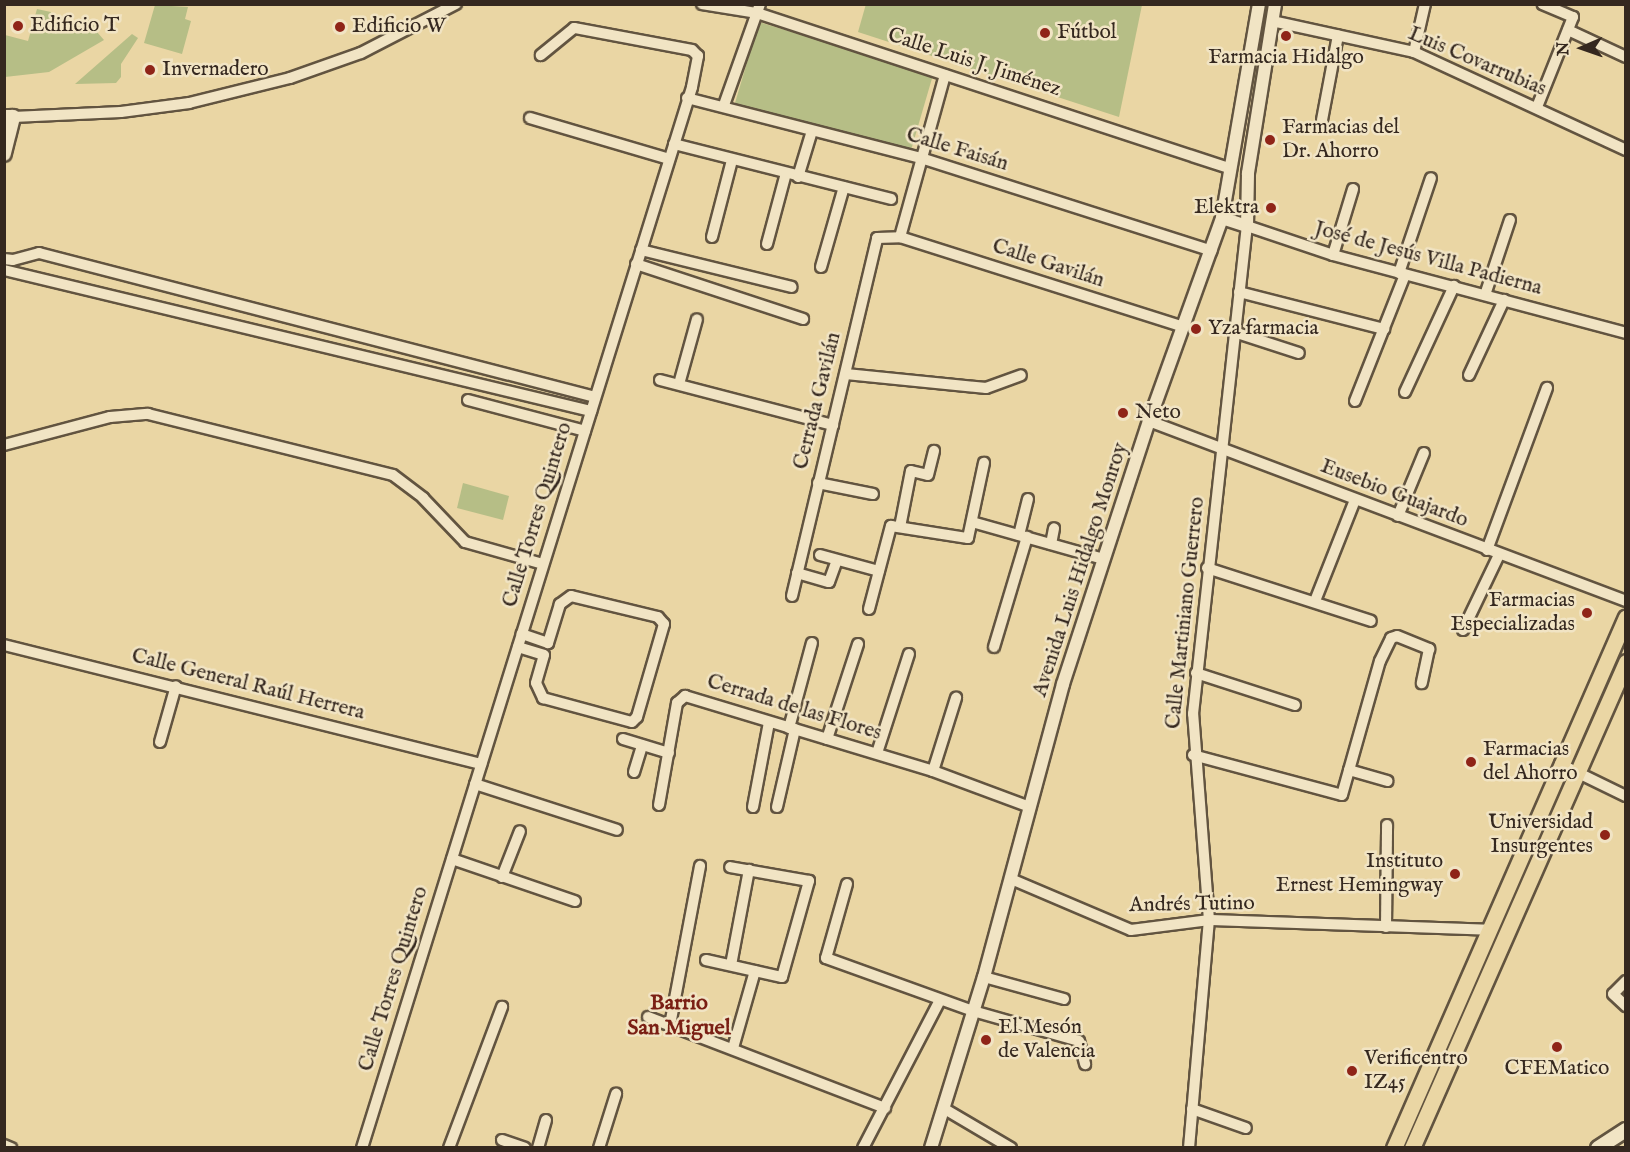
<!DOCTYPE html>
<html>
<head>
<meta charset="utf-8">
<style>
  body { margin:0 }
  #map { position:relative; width:1630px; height:1152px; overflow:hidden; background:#ead6a4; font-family:"IM FELL English",serif }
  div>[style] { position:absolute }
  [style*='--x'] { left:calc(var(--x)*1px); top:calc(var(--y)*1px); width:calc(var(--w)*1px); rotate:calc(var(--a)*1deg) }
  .green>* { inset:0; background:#b6be86 }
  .roads { filter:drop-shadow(2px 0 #625440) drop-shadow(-2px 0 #625440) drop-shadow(0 2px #625440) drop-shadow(0 -2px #625440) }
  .minor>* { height:10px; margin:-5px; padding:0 5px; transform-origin:5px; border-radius:5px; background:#f1e4c4 }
  .tertiary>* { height:12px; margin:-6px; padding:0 6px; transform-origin:6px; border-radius:6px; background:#f1e4c4 }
  .secondary>* { height:14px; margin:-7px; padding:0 7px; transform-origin:7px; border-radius:7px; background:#f1e4c4 }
  .primary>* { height:15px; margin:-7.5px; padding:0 7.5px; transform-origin:7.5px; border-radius:7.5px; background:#ead6a4 }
  .dots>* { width:16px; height:16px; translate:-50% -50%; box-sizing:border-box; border:3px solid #f1e4c4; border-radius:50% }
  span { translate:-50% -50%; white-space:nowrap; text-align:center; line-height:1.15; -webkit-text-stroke:5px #f1e4c4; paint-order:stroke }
  .poi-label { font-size:21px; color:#35281f }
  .left { translate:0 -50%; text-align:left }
  .right { translate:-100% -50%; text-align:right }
  .street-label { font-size:21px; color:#35281f }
  .neighbourhood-label { font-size:22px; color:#7a1f14; font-weight:700 }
  .frame { position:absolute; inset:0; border:6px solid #35281f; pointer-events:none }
  .north { position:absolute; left:1552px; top:18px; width:60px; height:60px; -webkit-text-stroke:4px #f1e4c4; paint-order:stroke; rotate:268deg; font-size:16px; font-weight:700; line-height:24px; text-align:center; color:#35281f }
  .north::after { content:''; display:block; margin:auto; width:21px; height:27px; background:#35281f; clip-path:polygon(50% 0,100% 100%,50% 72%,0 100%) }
</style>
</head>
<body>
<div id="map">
  <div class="green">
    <div style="clip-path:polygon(866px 4px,1142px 5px,1119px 117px,858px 32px)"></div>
    <div style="clip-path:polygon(155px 5px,188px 7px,185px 19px,191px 21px,182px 54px,144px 43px)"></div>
    <div style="clip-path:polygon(37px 9px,51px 12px,50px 19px,80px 27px,84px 18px,100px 25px,97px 32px,104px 40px,49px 72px,5px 77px,5px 35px,28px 41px)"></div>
    <div style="clip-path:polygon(759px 22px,933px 75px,909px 157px,735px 103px)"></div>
    <div style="clip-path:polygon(132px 34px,138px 38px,121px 64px,121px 77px,116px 83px,75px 84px)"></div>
    <div style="clip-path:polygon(463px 483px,509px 496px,503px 520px,457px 508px)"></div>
  </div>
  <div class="roads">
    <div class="minor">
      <div style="--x:702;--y:4;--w:56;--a:9.3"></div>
      <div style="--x:757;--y:13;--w:499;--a:18.2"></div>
      <div style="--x:1272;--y:21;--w:145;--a:12.3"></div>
      <div style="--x:1414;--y:52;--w:234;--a:24.8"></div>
      <div style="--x:1568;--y:30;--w:64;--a:25"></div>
      <div style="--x:1414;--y:52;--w:49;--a:-77.1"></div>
      <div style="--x:687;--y:98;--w:242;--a:14.4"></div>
      <div style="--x:921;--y:158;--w:305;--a:17.7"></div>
      <div style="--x:724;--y:105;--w:107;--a:-70.4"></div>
      <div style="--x:1537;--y:107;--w:97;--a:-68.2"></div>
      <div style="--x:1573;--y:17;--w:33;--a:-157"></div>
      <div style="--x:13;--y:117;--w:108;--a:-2.7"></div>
      <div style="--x:121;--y:112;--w:69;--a:-7.5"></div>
      <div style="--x:189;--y:103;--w:104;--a:-13.9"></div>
      <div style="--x:290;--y:78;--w:75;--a:-19.4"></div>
      <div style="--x:361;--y:53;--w:107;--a:-27.3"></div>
      <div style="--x:530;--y:118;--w:145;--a:16.4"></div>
      <div style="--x:1322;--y:120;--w:86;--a:-79.3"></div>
      <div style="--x:674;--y:144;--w:224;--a:14.2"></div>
      <div style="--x:798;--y:177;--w:48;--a:-73.1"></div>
      <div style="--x:712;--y:237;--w:80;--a:-75.4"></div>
      <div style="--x:900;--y:237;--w:168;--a:-74.5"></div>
      <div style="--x:767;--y:244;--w:73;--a:-75"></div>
      <div style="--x:641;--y:250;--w:155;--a:13.8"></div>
      <div style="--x:1333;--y:255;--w:69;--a:-73.1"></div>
      <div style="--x:4;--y:259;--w:9;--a:6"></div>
      <div style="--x:13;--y:260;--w:27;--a:-15"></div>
      <div style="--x:39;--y:253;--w:574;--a:14.52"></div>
      <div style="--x:636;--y:264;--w:176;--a:18.2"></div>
      <div style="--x:821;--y:267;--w:83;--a:-74"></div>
      <div style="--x:4;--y:270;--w:604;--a:13.51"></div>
      <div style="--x:1399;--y:273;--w:100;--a:-71.4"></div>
      <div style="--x:1239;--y:292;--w:150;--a:14.3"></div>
      <div style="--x:1485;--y:295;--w:79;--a:-71.6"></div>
      <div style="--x:1234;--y:332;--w:68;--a:17.9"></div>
      <div style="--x:846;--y:374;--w:141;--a:5.7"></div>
      <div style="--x:986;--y:388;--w:37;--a:-20"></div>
      <div style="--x:1469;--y:375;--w:83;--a:-65"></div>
      <div style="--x:660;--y:380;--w:179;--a:14.6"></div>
      <div style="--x:679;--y:384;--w:67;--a:-74.5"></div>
      <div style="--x:1405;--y:392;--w:117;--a:-65.2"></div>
      <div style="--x:468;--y:400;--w:121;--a:14.8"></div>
      <div style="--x:1355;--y:401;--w:136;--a:-68.4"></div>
      <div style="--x:1149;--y:421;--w:510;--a:20.67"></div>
      <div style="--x:4;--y:445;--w:110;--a:-14.8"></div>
      <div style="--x:110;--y:417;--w:38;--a:-5"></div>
      <div style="--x:148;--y:414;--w:252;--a:14"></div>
      <div style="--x:393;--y:475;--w:38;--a:37"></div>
      <div style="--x:423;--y:498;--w:61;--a:46.3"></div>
      <div style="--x:465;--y:542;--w:81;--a:15.8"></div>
      <div style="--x:818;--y:483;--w:56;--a:11.3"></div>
      <div style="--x:1398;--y:516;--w:68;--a:-67.6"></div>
      <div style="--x:972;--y:522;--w:137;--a:15.7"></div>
      <div style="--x:900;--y:527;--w:57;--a:-78.9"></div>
      <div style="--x:911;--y:471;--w:17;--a:13"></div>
      <div style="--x:928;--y:475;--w:25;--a:-76"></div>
      <div style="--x:1019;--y:535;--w:37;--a:-76"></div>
      <div style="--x:1051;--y:544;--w:16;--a:-79"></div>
      <div style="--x:1487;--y:550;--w:173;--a:-69.7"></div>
      <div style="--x:820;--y:555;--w:61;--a:15.2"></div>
      <div style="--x:1207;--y:568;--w:172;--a:17.9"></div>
      <div style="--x:797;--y:573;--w:33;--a:16"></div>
      <div style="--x:829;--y:582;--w:23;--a:-70"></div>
      <div style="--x:792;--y:596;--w:368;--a:-76.6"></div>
      <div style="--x:877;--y:238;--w:23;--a:-2"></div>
      <div style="--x:900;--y:237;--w:297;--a:17.6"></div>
      <div style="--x:1315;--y:601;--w:109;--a:-68.4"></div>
      <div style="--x:869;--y:609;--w:86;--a:-75.2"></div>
      <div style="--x:891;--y:526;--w:78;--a:8.9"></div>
      <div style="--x:968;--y:538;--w:77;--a:-78"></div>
      <div style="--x:1463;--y:630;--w:83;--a:-64.4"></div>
      <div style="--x:4;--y:645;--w:492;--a:14"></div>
      <div style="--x:518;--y:647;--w:27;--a:17"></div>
      <div style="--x:544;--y:655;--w:29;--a:106"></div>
      <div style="--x:536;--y:683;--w:17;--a:65"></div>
      <div style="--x:543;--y:698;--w:92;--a:15.1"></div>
      <div style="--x:632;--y:722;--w:7;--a:-45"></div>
      <div style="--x:637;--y:717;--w:97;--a:-73.8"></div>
      <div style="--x:664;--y:624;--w:9;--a:-131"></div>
      <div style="--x:658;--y:617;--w:89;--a:-166.4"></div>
      <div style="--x:571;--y:596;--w:14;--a:144"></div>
      <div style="--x:560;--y:604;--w:41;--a:107.1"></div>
      <div style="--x:548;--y:643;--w:28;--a:-161"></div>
      <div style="--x:994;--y:647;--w:115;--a:-73.3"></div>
      <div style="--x:1196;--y:673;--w:104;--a:17.9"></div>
      <div style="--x:789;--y:728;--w:88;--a:-74.9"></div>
      <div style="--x:623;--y:739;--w:48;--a:16.9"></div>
      <div style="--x:827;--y:739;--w:100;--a:-71.9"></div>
      <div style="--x:160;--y:742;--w:58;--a:-74.1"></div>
      <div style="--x:877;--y:753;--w:104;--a:-72.1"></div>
      <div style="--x:1193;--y:755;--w:154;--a:15"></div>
      <div style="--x:1342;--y:795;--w:139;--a:-74.2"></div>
      <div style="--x:1380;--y:661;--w:25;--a:-64"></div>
      <div style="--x:1391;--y:638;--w:6;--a:-18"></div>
      <div style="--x:1397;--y:636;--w:35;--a:22"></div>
      <div style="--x:1429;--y:649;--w:35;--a:102"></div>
      <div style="--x:1560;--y:764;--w:73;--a:25.9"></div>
      <div style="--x:1349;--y:770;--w:40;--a:16"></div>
      <div style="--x:933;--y:771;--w:77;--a:-72.5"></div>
      <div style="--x:634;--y:772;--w:28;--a:-73"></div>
      <div style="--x:475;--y:784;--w:149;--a:17.9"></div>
      <div style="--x:659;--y:805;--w:104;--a:-80"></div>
      <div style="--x:677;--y:703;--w:11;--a:-41"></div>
      <div style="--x:685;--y:696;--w:259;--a:16.8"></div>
      <div style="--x:933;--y:771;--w:103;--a:20.4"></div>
      <div style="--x:753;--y:807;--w:86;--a:-79.3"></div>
      <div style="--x:777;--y:807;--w:80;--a:-77"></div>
      <div style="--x:452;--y:859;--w:130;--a:18.9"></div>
      <div style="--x:502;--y:877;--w:49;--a:-68.6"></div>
      <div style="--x:1011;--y:879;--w:130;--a:23"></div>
      <div style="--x:1131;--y:930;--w:79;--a:-7.3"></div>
      <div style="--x:1209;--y:920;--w:282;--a:2"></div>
      <div style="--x:847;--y:884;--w:77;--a:105.8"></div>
      <div style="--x:826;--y:958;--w:156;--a:19.8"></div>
      <div style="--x:973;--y:1011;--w:110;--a:15.8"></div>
      <div style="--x:1079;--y:1041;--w:24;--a:75"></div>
      <div style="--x:1386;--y:927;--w:102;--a:-89.4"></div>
      <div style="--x:706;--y:960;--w:78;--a:12.6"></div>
      <div style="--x:782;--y:977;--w:100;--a:-74.3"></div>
      <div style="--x:809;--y:881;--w:80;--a:-170"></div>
      <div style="--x:731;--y:965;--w:97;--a:-79.3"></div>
      <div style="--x:984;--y:977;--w:83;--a:15.4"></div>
      <div style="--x:1626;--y:981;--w:18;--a:135"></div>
      <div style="--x:1613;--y:994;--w:18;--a:43"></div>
      <div style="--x:648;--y:1017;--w:254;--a:21"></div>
      <div style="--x:670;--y:1025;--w:162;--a:-79.3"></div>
      <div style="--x:733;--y:1048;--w:80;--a:-74.1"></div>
      <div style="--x:943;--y:1108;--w:79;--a:30.5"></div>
      <div style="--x:1192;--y:1109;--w:57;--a:19.4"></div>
      <div style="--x:502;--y:1140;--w:24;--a:19"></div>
      <div style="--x:4;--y:1145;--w:8;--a:23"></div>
      <div style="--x:362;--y:1148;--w:1111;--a:-72.72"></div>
      <div style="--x:692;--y:87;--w:32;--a:-79"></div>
      <div style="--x:698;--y:56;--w:8;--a:-135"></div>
      <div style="--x:692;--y:50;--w:120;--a:-169.4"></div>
      <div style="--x:574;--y:28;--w:43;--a:140.7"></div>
      <div style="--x:449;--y:1148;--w:151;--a:-69.4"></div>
      <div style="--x:538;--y:1148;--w:29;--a:-74"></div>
      <div style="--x:599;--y:1148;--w:57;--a:-72.5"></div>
      <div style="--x:863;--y:1148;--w:167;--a:-62.5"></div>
      <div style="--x:1189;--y:1148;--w:229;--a:-85"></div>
      <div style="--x:1209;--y:920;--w:207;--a:-94.4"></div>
      <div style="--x:1193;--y:714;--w:491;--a:-83.7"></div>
      <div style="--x:1247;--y:226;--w:91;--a:18.6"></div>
      <div style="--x:1333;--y:255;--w:303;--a:14.9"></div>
    </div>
    <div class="tertiary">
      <div style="--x:1222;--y:218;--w:26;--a:18"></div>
      <div style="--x:1247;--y:226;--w:53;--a:-88.9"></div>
      <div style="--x:1248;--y:173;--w:171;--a:-80.9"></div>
      <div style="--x:931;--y:1148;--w:179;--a:-72.8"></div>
      <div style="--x:984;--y:977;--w:303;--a:-74.9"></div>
      <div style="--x:1063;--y:684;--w:277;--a:-71.9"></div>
      <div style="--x:1149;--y:421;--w:216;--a:-70.2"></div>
      <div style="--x:1222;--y:218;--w:217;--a:-80.2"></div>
    </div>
    <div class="secondary">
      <div style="--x:4;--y:117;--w:9;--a:0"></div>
      <div style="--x:13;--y:117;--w:38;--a:104"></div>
      <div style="--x:1598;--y:1148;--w:33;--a:-33"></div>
    </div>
    <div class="primary">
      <div style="--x:1394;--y:1148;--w:579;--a:-66.4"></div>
      <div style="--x:1412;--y:1148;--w:531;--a:-66.23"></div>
    </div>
  </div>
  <div class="dots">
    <div style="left:18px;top:26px;background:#8f2418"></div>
    <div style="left:340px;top:27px;background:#8f2418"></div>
    <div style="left:1045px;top:33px;background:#8f2418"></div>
    <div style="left:1286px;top:36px;background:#8f2418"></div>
    <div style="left:150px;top:70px;background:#8f2418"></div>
    <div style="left:1270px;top:140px;background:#8f2418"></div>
    <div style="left:1271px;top:208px;background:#8f2418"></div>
    <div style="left:1196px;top:329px;background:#8f2418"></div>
    <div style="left:1123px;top:413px;background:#8f2418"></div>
    <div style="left:1587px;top:613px;background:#8f2418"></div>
    <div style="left:1471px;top:762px;background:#8f2418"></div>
    <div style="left:1605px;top:835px;background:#8f2418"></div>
    <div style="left:1455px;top:874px;background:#8f2418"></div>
    <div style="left:986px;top:1040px;background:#8f2418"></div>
    <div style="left:1557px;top:1047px;background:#8f2418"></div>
    <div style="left:1352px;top:1071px;background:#8f2418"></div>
  </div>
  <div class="poi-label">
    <span class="left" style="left:30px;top:26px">Edificio T</span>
    <span class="left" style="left:352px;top:27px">Edificio W</span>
    <span class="left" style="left:1057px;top:33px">Fútbol</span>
    <span style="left:1286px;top:58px">Farmacia Hidalgo</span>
    <span class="left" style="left:162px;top:70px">Invernadero</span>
    <span class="left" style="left:1282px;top:140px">Farmacias del<br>Dr. Ahorro</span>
    <span class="right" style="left:1259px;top:208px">Elektra</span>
    <span class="left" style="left:1208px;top:329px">Yza farmacia</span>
    <span class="left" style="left:1135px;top:413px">Neto</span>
    <span class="right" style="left:1575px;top:613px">Farmacias<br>Especializadas</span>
    <span class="left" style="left:1483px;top:762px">Farmacias<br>del Ahorro</span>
    <span class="right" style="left:1593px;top:835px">Universidad<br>Insurgentes</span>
    <span class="right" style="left:1443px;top:874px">Instituto<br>Ernest Hemingway</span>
    <span class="left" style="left:998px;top:1040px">El Mesón<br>de Valencia</span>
    <span class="left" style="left:1364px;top:1071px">Verificentro<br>IZ45</span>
    <span style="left:1557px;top:1069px">CFEMatico</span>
  </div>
  <div class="street-label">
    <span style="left:1477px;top:62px;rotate:23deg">Luis Covarrubias</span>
    <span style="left:974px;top:63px;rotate:18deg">Calle Luis J. Jiménez</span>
    <span style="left:957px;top:150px;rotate:17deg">Calle Faisán</span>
    <span style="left:1428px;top:259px;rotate:15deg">José de Jesús Villa Padierna</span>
    <span style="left:1048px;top:264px;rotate:18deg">Calle Gavilán</span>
    <span style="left:818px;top:401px;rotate:-76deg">Cerrada Gavilán</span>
    <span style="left:1394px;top:494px;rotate:21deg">Eusebio Guajardo</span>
    <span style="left:538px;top:515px;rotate:-73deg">Calle Torres Quintero</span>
    <span style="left:1081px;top:570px;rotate:-72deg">Avenida Luis Hidalgo Monroy</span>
    <span style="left:1186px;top:613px;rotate:-84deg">Calle Martiniano Guerrero</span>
    <span style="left:248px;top:685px;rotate:14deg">Calle General Raúl Herrera</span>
    <span style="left:794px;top:708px;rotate:17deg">Cerrada de las Flores</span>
    <span style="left:1192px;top:905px;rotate:-1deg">Andrés Tutino</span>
    <span style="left:394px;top:979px;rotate:-73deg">Calle Torres Quintero</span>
  </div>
  <div class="neighbourhood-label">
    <span style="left:679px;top:1016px">Barrio<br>San Miguel</span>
  </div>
  <div class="frame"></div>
  <div class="north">N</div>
</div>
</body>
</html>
